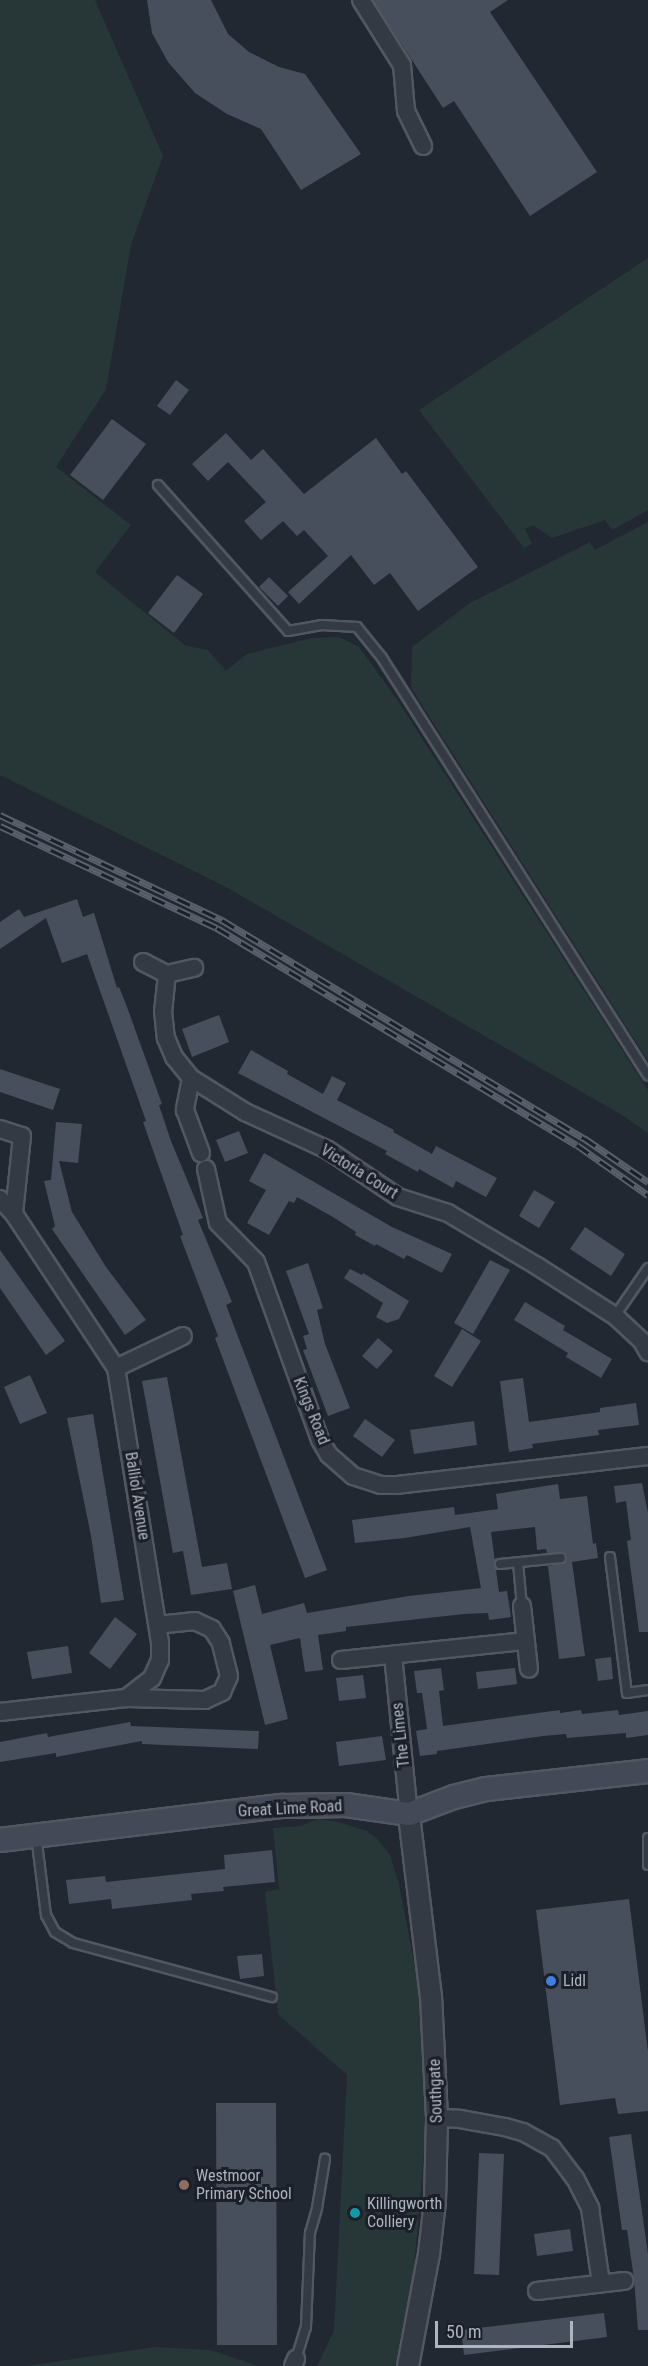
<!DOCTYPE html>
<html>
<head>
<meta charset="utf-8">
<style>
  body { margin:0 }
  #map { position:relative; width:648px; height:2366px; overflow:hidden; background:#212832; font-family:"Roboto Condensed",sans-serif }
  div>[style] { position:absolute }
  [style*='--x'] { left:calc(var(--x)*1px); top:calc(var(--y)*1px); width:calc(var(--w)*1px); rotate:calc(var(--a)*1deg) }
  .green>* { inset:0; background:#273737 }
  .building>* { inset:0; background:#484f5c }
  .roads { filter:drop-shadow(2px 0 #525761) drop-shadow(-2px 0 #525761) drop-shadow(0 2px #525761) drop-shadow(0 -2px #525761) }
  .service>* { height:8px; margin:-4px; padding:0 4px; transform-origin:4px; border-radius:4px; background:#343a43 }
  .minor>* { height:16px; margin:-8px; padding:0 8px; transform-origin:8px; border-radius:8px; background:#343a43 }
  .tertiary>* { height:20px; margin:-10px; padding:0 10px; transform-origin:10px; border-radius:10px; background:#343a43 }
  .secondary>* { height:22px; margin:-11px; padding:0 11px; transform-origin:11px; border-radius:11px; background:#434956 }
  .rail>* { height:7px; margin-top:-3.5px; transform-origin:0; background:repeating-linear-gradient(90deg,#1a1f28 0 14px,#59606c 0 28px); box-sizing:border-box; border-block:2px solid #59606c }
  .dots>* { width:16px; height:16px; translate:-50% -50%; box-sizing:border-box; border:3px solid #1a1f28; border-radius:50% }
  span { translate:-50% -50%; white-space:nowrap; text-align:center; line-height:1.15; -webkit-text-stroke:6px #1a1f28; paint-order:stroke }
  .street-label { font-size:16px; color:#aeb4c0 }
  .poi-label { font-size:16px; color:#aeb4c0 }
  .left { translate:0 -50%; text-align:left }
  .scale { position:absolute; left:435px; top:2321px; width:138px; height:27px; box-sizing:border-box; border:3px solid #aeb4c0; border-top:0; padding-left:8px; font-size:18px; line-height:21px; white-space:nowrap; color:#aeb4c0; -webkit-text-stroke:4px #1a1f28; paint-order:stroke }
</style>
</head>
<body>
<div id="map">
  <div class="green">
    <div style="clip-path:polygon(0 0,95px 0,163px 156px,131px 245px,106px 389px,56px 467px,131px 525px,95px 572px,186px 646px,208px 650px,226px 671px,247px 654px,312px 638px,339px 637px,359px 647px,396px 698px,648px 1090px,648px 1133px,622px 1115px,226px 887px,0 775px)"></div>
    <div style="clip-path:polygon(648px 258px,648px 510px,612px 530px,605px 520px,552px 538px,533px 525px,525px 529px,532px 544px,524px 548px,419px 410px)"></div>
    <div style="clip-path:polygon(648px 522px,648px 1061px,411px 688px,412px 647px,470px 603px,590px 542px,595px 550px)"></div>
    <div style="clip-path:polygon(318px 1819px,338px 1822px,367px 1831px,377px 1839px,390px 1855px,399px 1884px,421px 1999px,425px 2141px,414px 2270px,395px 2366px,317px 2366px,334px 2331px,347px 2075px,278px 2014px,265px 1892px,279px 1889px,273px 1828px,300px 1826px)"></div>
    <div style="clip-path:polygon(155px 2347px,210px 2350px,258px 2366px,26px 2366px)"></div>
  </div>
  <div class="building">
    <div style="clip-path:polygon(147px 0,211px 0,228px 34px,249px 52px,279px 67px,305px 74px,361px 154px,301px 190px,261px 129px,227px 114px,195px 93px,168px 62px,152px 33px)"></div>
    <div style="clip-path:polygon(373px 0,508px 0,490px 12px,597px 172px,530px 216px,454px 101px,443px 108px)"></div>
    <div style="clip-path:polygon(176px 380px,189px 390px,170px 415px,157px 406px)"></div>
    <div style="clip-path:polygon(112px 419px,146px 444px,103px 500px,70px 475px)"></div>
    <div style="clip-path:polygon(226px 433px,251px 460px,263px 449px,304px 494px,376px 438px,402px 474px,406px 471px,478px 567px,418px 611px,390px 573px,374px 585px,351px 555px,299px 604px,288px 592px,328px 556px,304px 530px,297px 536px,283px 521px,261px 540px,244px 521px,266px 502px,228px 462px,208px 481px,192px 464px)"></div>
    <div style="clip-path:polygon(177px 575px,203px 594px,174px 633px,148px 613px)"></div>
    <div style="clip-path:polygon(269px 577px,288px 596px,278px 606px,259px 587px)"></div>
    <div style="clip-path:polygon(77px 899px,83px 917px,94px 913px,117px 988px,119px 987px,127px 1007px,162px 1104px,159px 1105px,171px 1141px,203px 1218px,198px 1220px,232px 1302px,226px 1305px,327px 1570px,305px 1578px,215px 1338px,218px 1336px,180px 1236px,183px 1235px,143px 1122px,146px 1121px,87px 954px,62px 963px,46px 918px,0 949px,0 922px,19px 909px,24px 917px)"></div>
    <div style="clip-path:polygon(219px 1015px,229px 1042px,192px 1057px,182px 1029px)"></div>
    <div style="clip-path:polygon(251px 1050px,288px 1071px,287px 1074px,323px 1094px,332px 1076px,346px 1083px,337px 1100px,394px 1130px,393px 1132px,432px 1154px,436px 1146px,497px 1178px,486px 1197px,456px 1181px,453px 1188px,419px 1169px,418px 1172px,385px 1154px,387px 1151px,238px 1073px)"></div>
    <div style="clip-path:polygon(0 1069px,60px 1089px,53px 1110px,0 1092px)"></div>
    <div style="clip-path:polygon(56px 1122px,82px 1124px,78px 1163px,59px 1161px,72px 1212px,106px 1267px,146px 1320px,125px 1335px,52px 1229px,55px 1226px,44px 1181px,51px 1180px)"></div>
    <div style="clip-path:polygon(239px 1131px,248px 1153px,225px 1162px,216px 1140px)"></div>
    <div style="clip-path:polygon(264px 1153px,392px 1227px,452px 1254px,442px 1273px,407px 1255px,404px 1259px,376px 1244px,375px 1246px,355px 1235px,356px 1232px,333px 1217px,297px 1197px,294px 1203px,289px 1201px,269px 1235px,247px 1223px,266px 1190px,249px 1181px)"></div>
    <div style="clip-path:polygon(534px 1190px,555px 1202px,539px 1228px,519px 1216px)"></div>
    <div style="clip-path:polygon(585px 1227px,625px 1254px,611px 1276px,570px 1249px)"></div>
    <div style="clip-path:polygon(0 1250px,65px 1341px,46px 1355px,0 1288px)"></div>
    <div style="clip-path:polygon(490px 1260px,510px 1270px,473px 1334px,454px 1323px)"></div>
    <div style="clip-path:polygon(308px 1263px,323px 1308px,317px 1310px,325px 1344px,350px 1408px,328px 1416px,303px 1350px,307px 1349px,303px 1336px,309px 1334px,286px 1271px)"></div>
    <div style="clip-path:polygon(350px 1269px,362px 1275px,363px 1273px,409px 1301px,399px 1319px,387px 1323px,376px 1317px,383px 1303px,344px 1278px)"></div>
    <div style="clip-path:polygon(525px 1302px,565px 1326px,563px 1330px,612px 1359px,601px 1378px,566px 1357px,568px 1353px,514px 1320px)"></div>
    <div style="clip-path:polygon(462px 1329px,481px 1341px,452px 1387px,434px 1376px)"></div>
    <div style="clip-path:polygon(378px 1338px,393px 1351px,377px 1369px,362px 1356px)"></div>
    <div style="clip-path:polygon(30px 1375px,47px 1413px,20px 1424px,4px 1387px)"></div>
    <div style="clip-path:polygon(167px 1377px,202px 1567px,227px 1563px,232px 1589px,191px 1595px,183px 1551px,173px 1553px,142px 1381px)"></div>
    <div style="clip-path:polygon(523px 1378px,529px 1422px,600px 1412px,600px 1408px,636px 1403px,639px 1425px,598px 1430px,599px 1435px,532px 1444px,533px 1448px,509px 1452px,500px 1381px)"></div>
    <div style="clip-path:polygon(93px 1414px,124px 1600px,101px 1603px,91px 1536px,67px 1418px)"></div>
    <div style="clip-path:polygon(365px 1419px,395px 1440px,382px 1457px,353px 1436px)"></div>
    <div style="clip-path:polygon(474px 1421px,477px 1445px,414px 1454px,410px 1430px)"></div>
    <div style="clip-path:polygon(642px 1483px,648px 1513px,648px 1632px,639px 1632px,627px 1541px,631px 1540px,626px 1501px,616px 1503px,614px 1486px)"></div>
    <div style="clip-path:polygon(558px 1484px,560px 1499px,587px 1496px,593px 1544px,596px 1543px,598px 1558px,572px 1562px,585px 1656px,559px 1659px,548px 1566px,564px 1563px,567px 1558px,566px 1554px,547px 1553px,546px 1549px,537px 1550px,535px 1527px,491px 1532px,499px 1592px,507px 1591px,511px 1617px,489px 1620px,488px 1613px,464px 1614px,346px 1627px,346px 1631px,318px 1635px,323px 1670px,305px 1672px,300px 1638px,270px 1645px,288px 1719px,265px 1725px,233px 1591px,255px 1585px,262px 1614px,304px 1603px,307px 1613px,409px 1596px,481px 1588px,470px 1527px,405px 1538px,355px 1543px,352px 1520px,454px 1507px,455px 1515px,498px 1509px,496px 1494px)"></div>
    <div style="clip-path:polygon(115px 1617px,137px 1634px,110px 1669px,89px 1653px)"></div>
    <div style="clip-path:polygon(68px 1646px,72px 1673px,32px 1679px,27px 1652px)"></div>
    <div style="clip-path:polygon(611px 1657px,613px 1679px,598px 1681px,595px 1659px)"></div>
    <div style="clip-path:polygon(441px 1668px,444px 1690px,439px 1691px,443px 1726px,560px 1710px,560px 1713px,581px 1710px,582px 1714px,618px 1710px,619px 1715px,648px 1711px,648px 1735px,626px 1738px,626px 1733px,567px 1738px,566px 1734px,543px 1736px,437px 1751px,437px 1754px,420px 1756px,416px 1731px,427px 1729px,422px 1693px,417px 1693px,414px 1671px)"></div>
    <div style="clip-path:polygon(515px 1668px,517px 1684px,478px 1689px,476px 1672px)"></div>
    <div style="clip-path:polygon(363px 1675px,366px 1698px,339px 1701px,336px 1678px)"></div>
    <div style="clip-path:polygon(130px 1722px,131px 1726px,259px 1731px,258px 1749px,142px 1744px,142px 1741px,56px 1757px,56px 1753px,0 1762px,0 1742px,47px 1733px,48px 1737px)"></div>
    <div style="clip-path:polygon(382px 1736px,386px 1760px,339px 1766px,336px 1742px)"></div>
    <div style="clip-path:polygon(272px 1850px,275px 1882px,223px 1887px,224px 1891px,191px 1894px,192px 1900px,112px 1909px,111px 1899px,69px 1904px,66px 1880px,105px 1876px,106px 1882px,225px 1869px,224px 1855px)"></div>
    <div style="clip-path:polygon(629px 1899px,648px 2052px,648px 2111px,618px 2114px,615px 2098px,560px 2105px,536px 1910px)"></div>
    <div style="clip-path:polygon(262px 1954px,264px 1976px,240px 1979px,237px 1956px)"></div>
    <div style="clip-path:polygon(216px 2103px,276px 2103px,277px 2345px,217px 2345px)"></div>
    <div style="clip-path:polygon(631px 2134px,648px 2254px,648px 2330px,638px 2330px,634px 2279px,627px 2230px,622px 2230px,609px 2137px)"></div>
    <div style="clip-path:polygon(479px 2153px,504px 2154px,499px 2275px,474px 2274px)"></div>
    <div style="clip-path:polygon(570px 2229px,573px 2251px,537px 2256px,534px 2234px)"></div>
    <div style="clip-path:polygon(604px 2313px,607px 2337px,464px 2355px,461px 2330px)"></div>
  </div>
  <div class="roads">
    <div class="service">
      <div style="--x:158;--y:485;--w:195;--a:48.3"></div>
      <div style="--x:288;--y:631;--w:34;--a:-10"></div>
      <div style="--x:321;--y:625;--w:36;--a:3"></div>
      <div style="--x:357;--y:627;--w:40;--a:51"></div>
      <div style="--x:382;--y:658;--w:495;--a:57.5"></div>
      <div style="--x:615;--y:1316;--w:58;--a:-55.5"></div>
      <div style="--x:610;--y:1557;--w:137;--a:82.9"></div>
      <div style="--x:627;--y:1693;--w:21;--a:-8"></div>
      <div style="--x:518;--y:1563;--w:43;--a:84.7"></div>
      <div style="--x:500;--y:1564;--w:61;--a:-5.6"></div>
      <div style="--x:36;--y:1835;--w:81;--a:82.9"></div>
      <div style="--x:46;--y:1915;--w:19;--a:62"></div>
      <div style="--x:55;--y:1932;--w:21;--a:31"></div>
      <div style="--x:73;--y:1943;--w:206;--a:15.2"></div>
      <div style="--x:648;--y:1838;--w:27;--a:90"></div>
      <div style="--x:296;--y:2359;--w:34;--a:-73"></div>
      <div style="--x:306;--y:2327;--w:94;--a:-87.6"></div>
      <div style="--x:310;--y:2233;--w:26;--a:-74"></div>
      <div style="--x:317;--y:2208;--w:50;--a:-80.7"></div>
    </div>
    <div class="minor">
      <div style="--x:361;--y:0;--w:77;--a:57.8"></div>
      <div style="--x:402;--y:65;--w:46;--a:85"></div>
      <div style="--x:406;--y:111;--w:39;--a:64"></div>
      <div style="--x:143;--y:962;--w:27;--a:27"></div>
      <div style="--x:167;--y:974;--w:28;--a:-13"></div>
      <div style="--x:167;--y:974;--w:37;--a:96"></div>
      <div style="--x:163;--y:1011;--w:27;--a:84"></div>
      <div style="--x:166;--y:1038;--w:21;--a:67"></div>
      <div style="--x:174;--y:1057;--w:27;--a:51"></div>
      <div style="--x:191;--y:1078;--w:64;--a:32.2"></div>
      <div style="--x:245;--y:1112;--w:91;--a:24.6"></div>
      <div style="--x:328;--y:1150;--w:84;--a:33.9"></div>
      <div style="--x:398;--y:1197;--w:52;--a:17.7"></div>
      <div style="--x:448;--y:1213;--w:104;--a:30.8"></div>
      <div style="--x:537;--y:1266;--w:93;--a:32.7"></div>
      <div style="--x:615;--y:1316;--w:37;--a:43"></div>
      <div style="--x:642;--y:1341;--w:13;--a:61"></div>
      <div style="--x:191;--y:1078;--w:33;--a:101"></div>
      <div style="--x:185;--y:1110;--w:46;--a:69.6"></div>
      <div style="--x:0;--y:1129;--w:23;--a:18"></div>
      <div style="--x:22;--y:1136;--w:78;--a:95.9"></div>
      <div style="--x:206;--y:1169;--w:55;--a:77.5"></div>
      <div style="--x:218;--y:1223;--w:54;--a:45.7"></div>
      <div style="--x:256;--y:1262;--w:189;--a:70.2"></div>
      <div style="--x:320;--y:1440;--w:17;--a:59"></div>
      <div style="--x:329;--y:1455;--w:32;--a:41"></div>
      <div style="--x:353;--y:1476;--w:29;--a:18"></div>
      <div style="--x:381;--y:1485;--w:16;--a:0"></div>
      <div style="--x:397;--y:1485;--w:253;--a:-6.6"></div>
      <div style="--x:0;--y:1199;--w:21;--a:47"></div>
      <div style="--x:14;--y:1214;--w:185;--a:56.5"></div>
      <div style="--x:116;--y:1368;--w:278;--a:80.9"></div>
      <div style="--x:160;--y:1642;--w:18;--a:90"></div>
      <div style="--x:160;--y:1660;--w:20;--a:114"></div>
      <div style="--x:152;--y:1678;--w:33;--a:142"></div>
      <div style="--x:126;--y:1698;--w:127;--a:173.7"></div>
      <div style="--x:116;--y:1368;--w:74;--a:-25.5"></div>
      <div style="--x:522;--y:1606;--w:63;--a:83.7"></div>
      <div style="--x:393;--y:1655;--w:160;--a:84.3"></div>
      <div style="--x:341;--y:1660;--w:186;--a:-5.9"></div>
      <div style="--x:127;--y:1698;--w:78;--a:1.5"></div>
      <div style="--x:205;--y:1700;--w:19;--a:-25"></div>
      <div style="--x:222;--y:1692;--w:17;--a:-66"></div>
      <div style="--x:229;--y:1676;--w:34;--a:-104"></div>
      <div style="--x:221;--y:1643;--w:17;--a:-123"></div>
      <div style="--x:212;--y:1629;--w:19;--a:-155"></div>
      <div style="--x:195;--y:1621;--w:37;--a:174"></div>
      <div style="--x:437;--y:2118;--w:23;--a:2"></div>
      <div style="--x:460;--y:2119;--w:46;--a:10.1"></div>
      <div style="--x:505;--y:2127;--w:19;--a:16"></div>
      <div style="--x:523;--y:2132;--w:33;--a:29"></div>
      <div style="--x:552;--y:2148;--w:38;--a:53"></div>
      <div style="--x:575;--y:2178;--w:34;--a:63"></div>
      <div style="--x:590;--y:2208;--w:76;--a:81.7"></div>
      <div style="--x:537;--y:2291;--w:88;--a:-6.6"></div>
      <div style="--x:293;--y:2366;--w:8;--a:-67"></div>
    </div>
    <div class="tertiary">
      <div style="--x:408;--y:2366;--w:114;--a:-79.4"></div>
      <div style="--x:429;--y:2254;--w:53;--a:-83.5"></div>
      <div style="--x:435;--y:2201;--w:83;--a:-88.6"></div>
      <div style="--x:437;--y:2118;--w:121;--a:-92.8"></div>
      <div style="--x:431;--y:1997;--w:184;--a:-96.9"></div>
    </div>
    <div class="secondary">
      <div style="--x:0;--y:1840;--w:285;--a:-6.9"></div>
      <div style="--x:283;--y:1806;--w:63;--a:-0.9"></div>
      <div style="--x:346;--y:1805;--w:64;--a:8.1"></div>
      <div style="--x:409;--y:1814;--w:48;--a:-20.7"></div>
      <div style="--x:454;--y:1797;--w:33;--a:-14"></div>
      <div style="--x:486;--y:1789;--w:163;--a:-6.3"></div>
    </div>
  </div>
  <div class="rail">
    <div style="--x:0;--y:815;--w:246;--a:25.3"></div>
    <div style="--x:222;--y:920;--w:423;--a:31.1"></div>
    <div style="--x:584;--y:1138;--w:78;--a:34.5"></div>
    <div style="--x:0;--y:826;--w:240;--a:25.2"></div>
    <div style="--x:217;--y:928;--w:420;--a:31.1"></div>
    <div style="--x:577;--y:1145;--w:87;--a:35.2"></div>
  </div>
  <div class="dots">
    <div style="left:551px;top:1981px;background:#3f7fe0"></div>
    <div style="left:184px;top:2185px;background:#8d6e63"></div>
    <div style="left:355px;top:2213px;background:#0f9aa8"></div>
  </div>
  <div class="street-label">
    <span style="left:359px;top:1172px;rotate:32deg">Victoria Court</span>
    <span style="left:311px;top:1411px;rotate:68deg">Kings Road</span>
    <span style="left:137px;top:1496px;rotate:81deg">Balliol Avenue</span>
    <span style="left:401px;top:1735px;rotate:-96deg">The Limes</span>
    <span style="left:290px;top:1809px;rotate:-3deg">Great Lime Road</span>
    <span style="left:436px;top:2091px;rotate:-92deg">Southgate</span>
  </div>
  <div class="poi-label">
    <span class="left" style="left:563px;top:1981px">Lidl</span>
    <span class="left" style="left:196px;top:2185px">Westmoor<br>Primary School</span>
    <span class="left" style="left:367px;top:2213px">Killingworth<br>Colliery</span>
  </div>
  <div class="scale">50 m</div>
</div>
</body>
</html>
